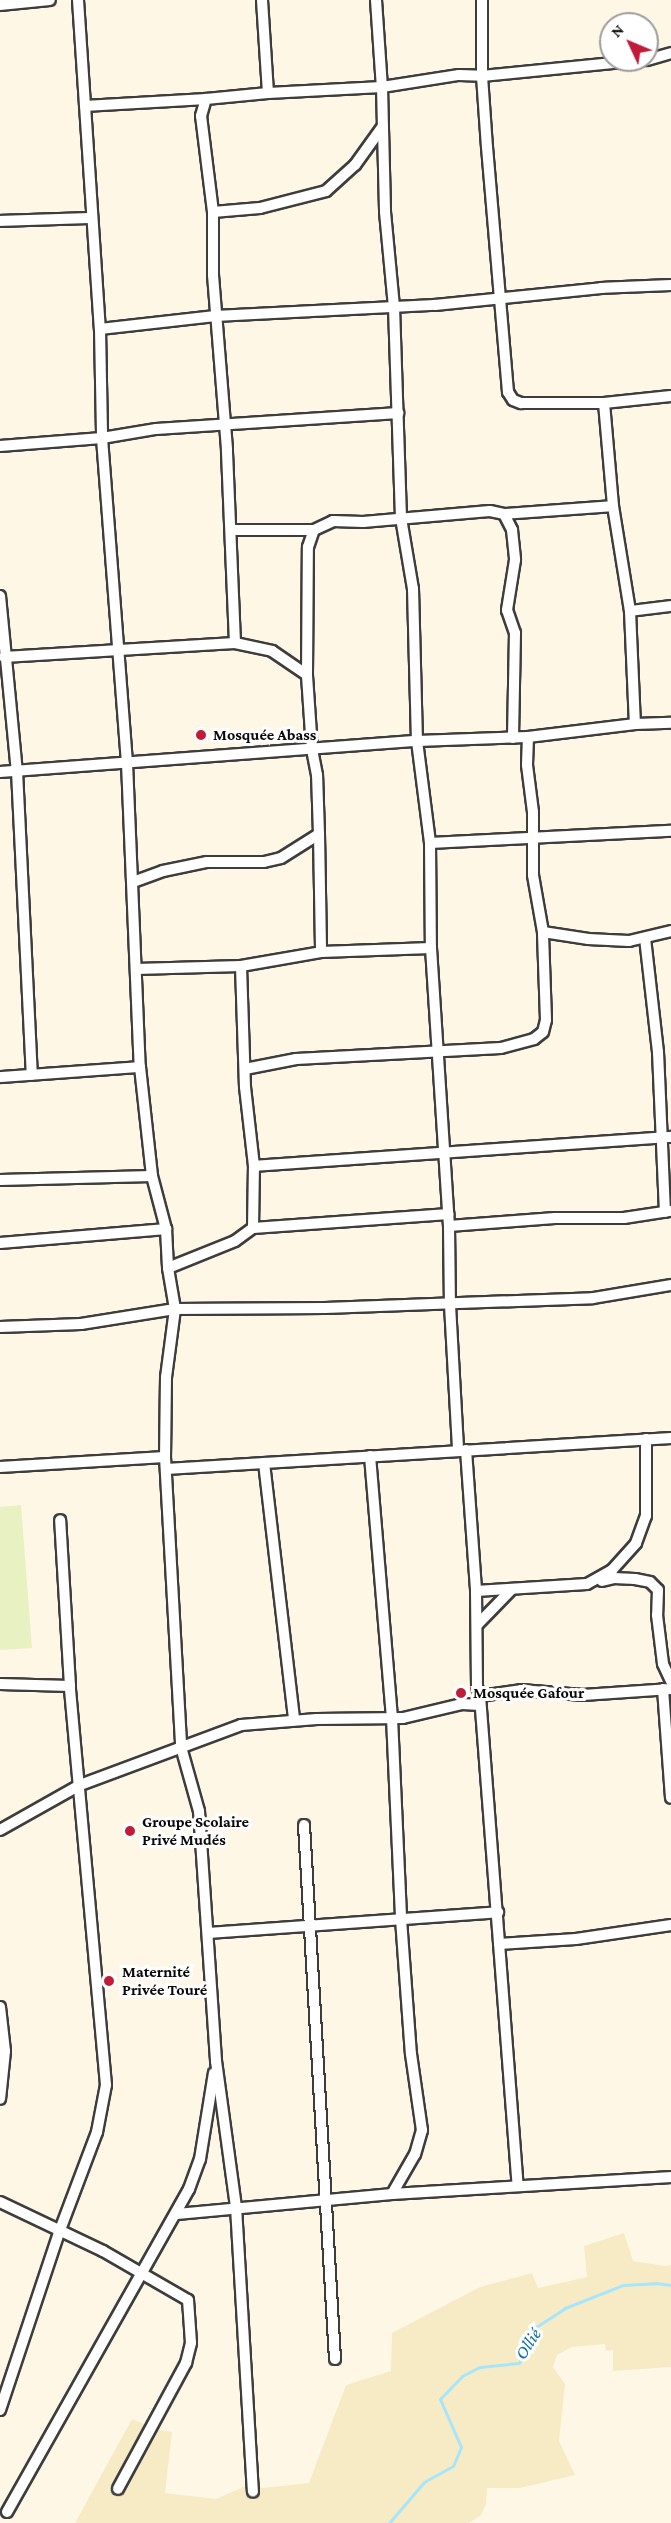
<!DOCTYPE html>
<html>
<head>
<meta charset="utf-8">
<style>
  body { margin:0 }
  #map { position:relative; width:671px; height:2523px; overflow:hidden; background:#fff7e6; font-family:"Crimson Pro",serif }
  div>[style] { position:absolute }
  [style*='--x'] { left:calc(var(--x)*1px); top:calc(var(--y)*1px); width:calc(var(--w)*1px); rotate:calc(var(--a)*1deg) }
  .farmland>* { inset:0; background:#f6ebc5 }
  .pitch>* { inset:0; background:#e7f1c1 }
  .stream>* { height:3px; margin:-1.5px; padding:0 1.5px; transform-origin:1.5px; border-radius:1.5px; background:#a7e6fa }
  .roads { filter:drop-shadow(2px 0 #3d3d3d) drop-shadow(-2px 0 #3d3d3d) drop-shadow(0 2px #3d3d3d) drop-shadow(0 -2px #3d3d3d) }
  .street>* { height:10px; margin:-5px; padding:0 5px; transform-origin:5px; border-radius:5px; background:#fff }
  .dots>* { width:16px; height:16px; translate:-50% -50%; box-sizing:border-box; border:3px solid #fff; border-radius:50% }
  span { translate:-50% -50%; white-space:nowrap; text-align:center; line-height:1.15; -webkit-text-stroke:6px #fff; paint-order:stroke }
  .poi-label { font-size:16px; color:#0a0a0a; font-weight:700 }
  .left { translate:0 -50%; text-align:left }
  .water-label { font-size:18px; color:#0d73a1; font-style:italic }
  .north { position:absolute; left:599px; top:12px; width:60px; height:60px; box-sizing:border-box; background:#fff; border:2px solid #9d9d9d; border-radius:50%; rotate:314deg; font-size:16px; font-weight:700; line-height:24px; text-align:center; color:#0a0a0a }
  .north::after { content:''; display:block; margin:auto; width:21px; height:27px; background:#c01b38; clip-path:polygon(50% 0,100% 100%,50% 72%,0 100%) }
</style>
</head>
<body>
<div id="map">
  <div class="farmland">
    <div style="clip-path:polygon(624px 2233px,633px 2261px,665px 2266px,671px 2265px,671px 2367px,613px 2371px,613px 2350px,606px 2351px,605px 2344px,572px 2347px,557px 2355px,553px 2367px,565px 2384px,559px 2441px,575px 2475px,520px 2488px,487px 2488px,486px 2504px,481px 2515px,469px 2523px,75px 2523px,132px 2419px,155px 2429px,172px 2432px,165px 2493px,216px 2499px,248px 2485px,263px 2488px,309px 2483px,346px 2385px,391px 2371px,392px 2333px,480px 2287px,532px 2273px,538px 2288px,587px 2277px,584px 2246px)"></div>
  </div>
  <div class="pitch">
    <div style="clip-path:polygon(21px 1505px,32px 1648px,0 1650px,0 1507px)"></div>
  </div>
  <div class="stream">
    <div style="--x:389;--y:2523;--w:54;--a:-49.5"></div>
    <div style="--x:424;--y:2482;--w:33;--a:-29"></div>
    <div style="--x:453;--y:2466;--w:21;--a:-67"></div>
    <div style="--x:461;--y:2447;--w:52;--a:-113.6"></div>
    <div style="--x:440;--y:2399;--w:32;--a:-46"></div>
    <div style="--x:462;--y:2376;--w:20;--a:-27"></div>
    <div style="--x:480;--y:2367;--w:39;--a:-6"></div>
    <div style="--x:519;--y:2363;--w:40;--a:-65"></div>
    <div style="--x:536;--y:2327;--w:35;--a:-33"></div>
    <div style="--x:565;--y:2308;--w:62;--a:-21.6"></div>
    <div style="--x:623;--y:2285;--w:33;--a:-3"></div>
    <div style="--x:656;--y:2283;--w:15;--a:8"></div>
  </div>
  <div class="roads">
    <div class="street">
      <div style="--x:78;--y:0;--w:330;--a:86.2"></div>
      <div style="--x:100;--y:329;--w:109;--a:88.9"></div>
      <div style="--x:102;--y:438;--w:326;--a:85.6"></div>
      <div style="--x:127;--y:763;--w:304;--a:87.6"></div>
      <div style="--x:140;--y:1067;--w:110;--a:83.7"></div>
      <div style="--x:152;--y:1176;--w:55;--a:75.2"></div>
      <div style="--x:166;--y:1229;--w:39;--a:87"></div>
      <div style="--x:168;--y:1268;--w:42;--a:80.3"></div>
      <div style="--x:175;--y:1309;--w:69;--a:97.5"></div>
      <div style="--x:166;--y:1377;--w:80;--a:90.7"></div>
      <div style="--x:165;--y:1457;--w:290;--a:86.8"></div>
      <div style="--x:181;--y:1747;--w:66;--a:74.3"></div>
      <div style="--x:199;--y:1811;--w:251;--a:86.1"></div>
      <div style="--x:216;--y:2061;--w:147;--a:82.2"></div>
      <div style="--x:236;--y:2207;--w:285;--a:86.6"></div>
      <div style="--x:376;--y:0;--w:87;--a:86.1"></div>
      <div style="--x:382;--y:87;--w:125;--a:88.6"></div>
      <div style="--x:385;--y:212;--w:95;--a:84.6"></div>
      <div style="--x:394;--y:307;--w:211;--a:88.1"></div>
      <div style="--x:401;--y:518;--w:72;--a:80.4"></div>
      <div style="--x:413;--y:589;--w:152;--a:88.5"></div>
      <div style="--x:417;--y:741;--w:103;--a:82.7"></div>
      <div style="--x:430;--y:843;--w:105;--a:89.5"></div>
      <div style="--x:431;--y:948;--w:279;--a:86.3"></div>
      <div style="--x:449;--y:1226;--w:79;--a:89.3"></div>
      <div style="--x:450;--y:1305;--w:144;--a:86.8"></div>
      <div style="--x:482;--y:0;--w:76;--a:90"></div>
      <div style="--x:482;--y:76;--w:71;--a:86"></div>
      <div style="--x:487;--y:147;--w:246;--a:85.1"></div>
      <div style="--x:508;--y:392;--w:9;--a:58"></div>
      <div style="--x:513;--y:400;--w:9;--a:21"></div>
      <div style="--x:521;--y:403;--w:83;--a:0"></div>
      <div style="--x:604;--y:403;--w:67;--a:-6"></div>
      <div style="--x:0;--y:5;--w:50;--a:-5.7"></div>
      <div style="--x:647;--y:60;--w:25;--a:-16"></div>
      <div style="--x:268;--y:93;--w:114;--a:-3"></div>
      <div style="--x:382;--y:87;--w:78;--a:-8.9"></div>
      <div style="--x:459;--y:75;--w:23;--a:2"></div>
      <div style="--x:482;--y:76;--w:162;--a:-5.7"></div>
      <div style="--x:85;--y:106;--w:121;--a:-3.3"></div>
      <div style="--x:213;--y:212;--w:47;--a:-4.9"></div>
      <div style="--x:260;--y:208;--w:68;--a:-14.4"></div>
      <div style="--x:326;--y:191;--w:39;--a:-42"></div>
      <div style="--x:355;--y:165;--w:48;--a:-54.3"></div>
      <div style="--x:0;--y:221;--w:92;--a:-1.9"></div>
      <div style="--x:100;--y:329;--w:116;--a:-6.4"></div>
      <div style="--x:215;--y:316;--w:220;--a:-2.9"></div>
      <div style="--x:435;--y:305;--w:167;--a:-5.8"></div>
      <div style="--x:601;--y:288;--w:70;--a:-2.5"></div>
      <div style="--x:604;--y:403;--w:103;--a:85"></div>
      <div style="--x:613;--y:506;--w:106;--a:80.8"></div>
      <div style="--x:630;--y:611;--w:113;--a:87.5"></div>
      <div style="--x:0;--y:446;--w:102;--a:-4.5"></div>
      <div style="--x:102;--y:438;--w:55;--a:-9.5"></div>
      <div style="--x:156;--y:429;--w:243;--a:-3.8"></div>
      <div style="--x:504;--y:514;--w:109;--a:-4.2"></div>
      <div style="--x:231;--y:530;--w:83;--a:0"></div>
      <div style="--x:0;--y:596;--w:176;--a:84.5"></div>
      <div style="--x:17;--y:771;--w:304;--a:87.2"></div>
      <div style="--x:630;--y:611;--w:41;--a:-7"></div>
      <div style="--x:235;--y:643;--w:194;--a:-92.4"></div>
      <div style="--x:227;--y:449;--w:175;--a:-94.6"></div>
      <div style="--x:213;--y:275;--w:63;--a:-90"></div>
      <div style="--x:213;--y:212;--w:97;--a:-97.1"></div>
      <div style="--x:201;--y:116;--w:18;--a:-74"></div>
      <div style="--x:206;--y:99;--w:62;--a:-5.5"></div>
      <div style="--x:268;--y:93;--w:93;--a:-93.7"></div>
      <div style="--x:4;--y:657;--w:231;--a:-3.5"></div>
      <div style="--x:235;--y:643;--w:38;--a:12"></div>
      <div style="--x:272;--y:651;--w:42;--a:34.4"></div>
      <div style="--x:0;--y:772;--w:418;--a:-4.3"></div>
      <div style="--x:417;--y:741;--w:111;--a:-2.1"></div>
      <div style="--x:528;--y:737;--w:108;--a:-6.9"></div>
      <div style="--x:635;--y:724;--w:36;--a:-2"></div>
      <div style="--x:319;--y:834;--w:118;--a:89"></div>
      <div style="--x:430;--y:843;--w:241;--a:-2.9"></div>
      <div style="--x:133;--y:882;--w:32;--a:-20"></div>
      <div style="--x:163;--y:871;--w:45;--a:-11.6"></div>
      <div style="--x:207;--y:862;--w:57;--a:0"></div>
      <div style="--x:264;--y:862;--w:17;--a:-13"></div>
      <div style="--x:281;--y:858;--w:45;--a:-32.3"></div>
      <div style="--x:319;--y:834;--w:59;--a:-91.9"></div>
      <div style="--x:317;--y:775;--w:26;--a:-101"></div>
      <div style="--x:312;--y:749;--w:74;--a:-93.9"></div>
      <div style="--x:307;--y:675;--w:128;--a:-89.6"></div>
      <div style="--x:308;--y:547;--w:18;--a:-71"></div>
      <div style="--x:314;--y:530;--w:21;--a:-25"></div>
      <div style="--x:333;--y:521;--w:30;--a:2"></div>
      <div style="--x:363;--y:522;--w:127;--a:-5"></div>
      <div style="--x:490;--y:511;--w:14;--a:12"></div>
      <div style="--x:504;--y:514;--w:18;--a:63"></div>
      <div style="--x:512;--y:530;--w:30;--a:84"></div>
      <div style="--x:515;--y:560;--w:51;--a:99.1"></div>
      <div style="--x:507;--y:610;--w:24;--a:71"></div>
      <div style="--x:515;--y:633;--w:105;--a:91.1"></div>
      <div style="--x:543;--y:932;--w:46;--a:8.8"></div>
      <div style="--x:588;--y:939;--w:41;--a:2.8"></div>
      <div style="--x:629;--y:941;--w:43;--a:-13.4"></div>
      <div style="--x:645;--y:938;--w:115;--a:83.5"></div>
      <div style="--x:658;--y:1052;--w:160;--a:87.5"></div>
      <div style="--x:136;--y:969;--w:105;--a:-1.6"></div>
      <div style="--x:241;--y:966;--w:81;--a:-9.9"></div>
      <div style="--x:321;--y:952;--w:110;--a:-2.1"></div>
      <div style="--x:245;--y:1069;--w:52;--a:-11.1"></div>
      <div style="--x:296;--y:1059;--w:205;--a:-3.1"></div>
      <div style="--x:501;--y:1048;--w:34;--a:-15"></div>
      <div style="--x:534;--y:1039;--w:11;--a:-38"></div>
      <div style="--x:543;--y:1032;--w:12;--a:-76"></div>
      <div style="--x:546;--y:1020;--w:88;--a:-92"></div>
      <div style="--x:543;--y:932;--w:58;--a:-100"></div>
      <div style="--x:533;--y:875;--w:63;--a:-90"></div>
      <div style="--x:533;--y:812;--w:47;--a:-97.3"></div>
      <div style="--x:527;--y:765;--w:28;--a:-88"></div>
      <div style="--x:0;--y:1077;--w:140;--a:-4.1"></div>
      <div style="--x:254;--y:1166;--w:418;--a:-4"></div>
      <div style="--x:0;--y:1180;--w:152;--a:-1.5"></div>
      <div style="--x:449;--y:1226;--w:106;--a:-4.3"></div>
      <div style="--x:555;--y:1218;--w:69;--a:0"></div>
      <div style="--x:624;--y:1218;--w:47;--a:-8.7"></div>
      <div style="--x:253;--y:1228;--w:196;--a:-4.1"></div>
      <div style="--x:0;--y:1243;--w:167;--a:-4.8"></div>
      <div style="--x:168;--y:1268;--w:72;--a:-21.9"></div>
      <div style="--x:235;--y:1241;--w:22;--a:-36"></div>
      <div style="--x:253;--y:1228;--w:62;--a:-89.1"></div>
      <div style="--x:254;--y:1166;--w:80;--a:-96.5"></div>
      <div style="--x:245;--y:1087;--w:121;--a:-91.9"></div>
      <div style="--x:0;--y:1327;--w:81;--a:-2.1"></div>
      <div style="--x:81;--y:1324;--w:95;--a:-9.1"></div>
      <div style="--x:175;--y:1309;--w:150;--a:-0.4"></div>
      <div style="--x:325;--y:1308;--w:268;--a:-2.1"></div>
      <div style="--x:593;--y:1298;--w:79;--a:-9.5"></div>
      <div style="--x:466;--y:1450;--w:141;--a:85.9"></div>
      <div style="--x:476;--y:1591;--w:96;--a:89.4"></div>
      <div style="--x:477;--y:1687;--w:9;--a:72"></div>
      <div style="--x:480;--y:1696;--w:41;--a:-8.3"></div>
      <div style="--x:521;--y:1690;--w:62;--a:4.6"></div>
      <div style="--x:583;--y:1695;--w:88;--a:-3.9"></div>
      <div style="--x:370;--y:1456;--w:263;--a:85.2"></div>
      <div style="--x:392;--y:1718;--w:201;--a:87.4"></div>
      <div style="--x:401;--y:1919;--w:135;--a:85.8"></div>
      <div style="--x:411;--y:2054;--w:77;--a:81.8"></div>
      <div style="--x:422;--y:2130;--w:25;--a:106"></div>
      <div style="--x:415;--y:2154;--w:46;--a:119.9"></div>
      <div style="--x:264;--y:1463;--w:259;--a:83.3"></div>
      <div style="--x:0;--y:1467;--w:165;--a:-3.5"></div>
      <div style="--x:166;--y:1469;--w:506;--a:-3.51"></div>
      <div style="--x:602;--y:1581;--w:12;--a:-14"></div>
      <div style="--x:614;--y:1578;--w:21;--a:3"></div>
      <div style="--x:635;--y:1579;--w:15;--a:11"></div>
      <div style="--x:650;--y:1582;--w:11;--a:45"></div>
      <div style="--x:658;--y:1590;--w:25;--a:92"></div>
      <div style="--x:657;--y:1615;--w:49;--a:83"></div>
      <div style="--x:663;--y:1664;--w:19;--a:65"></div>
      <div style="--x:476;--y:1591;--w:111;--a:-3.6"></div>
      <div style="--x:587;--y:1584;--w:29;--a:-29"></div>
      <div style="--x:612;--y:1570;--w:36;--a:-48"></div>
      <div style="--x:636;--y:1543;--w:29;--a:-70"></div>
      <div style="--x:646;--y:1516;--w:77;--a:-90"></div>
      <div style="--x:477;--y:1625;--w:49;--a:-45.8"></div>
      <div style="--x:0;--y:1684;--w:70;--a:1.6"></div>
      <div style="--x:663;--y:1689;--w:109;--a:85.8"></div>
      <div style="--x:480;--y:1696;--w:491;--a:85.6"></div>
      <div style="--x:304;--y:1825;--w:535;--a:86.68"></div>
      <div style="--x:0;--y:1830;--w:92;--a:-29.4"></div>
      <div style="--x:80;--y:1785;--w:172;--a:-20.4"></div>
      <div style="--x:241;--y:1725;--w:76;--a:-4.5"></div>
      <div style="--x:317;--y:1719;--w:86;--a:-0.7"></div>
      <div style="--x:403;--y:1718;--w:61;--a:-13.3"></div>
      <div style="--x:462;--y:1704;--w:18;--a:3"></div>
      <div style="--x:208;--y:1933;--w:291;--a:-4.1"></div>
      <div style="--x:499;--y:1944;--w:77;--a:-3.7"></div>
      <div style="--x:576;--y:1939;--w:96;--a:-8.4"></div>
      <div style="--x:0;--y:2007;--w:44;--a:83.5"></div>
      <div style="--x:5;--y:2051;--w:48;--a:95.9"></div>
      <div style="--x:0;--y:2202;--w:114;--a:25.4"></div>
      <div style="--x:103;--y:2251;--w:98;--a:30"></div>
      <div style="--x:188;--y:2300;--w:43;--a:86"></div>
      <div style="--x:191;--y:2343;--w:21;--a:104"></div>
      <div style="--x:186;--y:2363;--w:143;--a:118.4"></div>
      <div style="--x:177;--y:2214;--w:216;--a:-5.3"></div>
      <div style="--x:392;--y:2194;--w:280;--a:-3.5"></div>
      <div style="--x:0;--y:2410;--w:190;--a:-71.6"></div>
      <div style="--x:60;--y:2230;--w:105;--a:-69.3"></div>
      <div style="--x:97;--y:2132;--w:48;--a:-79.2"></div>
      <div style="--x:106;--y:2085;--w:401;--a:-95.2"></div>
      <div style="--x:70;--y:1686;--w:166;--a:-93.4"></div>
      <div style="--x:7;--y:2512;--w:371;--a:-60.6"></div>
      <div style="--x:189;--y:2189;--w:32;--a:-70"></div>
      <div style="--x:200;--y:2159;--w:87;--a:-80.8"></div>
    </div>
  </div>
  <div class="dots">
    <div style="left:201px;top:735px;background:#c01b38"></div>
    <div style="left:461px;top:1693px;background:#c01b38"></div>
    <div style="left:130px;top:1831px;background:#c01b38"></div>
    <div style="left:109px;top:1981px;background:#c01b38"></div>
  </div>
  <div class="poi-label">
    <span class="left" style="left:213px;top:735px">Mosquée Abass</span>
    <span class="left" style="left:473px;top:1693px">Mosquée Gafour</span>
    <span class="left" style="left:142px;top:1831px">Groupe Scolaire<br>Privé Mudés</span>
    <span class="left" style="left:122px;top:1981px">Maternité<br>Privée Touré</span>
  </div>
  <div class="water-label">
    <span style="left:528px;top:2344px;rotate:-57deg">Ollié</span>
  </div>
  <div class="north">N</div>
</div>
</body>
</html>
